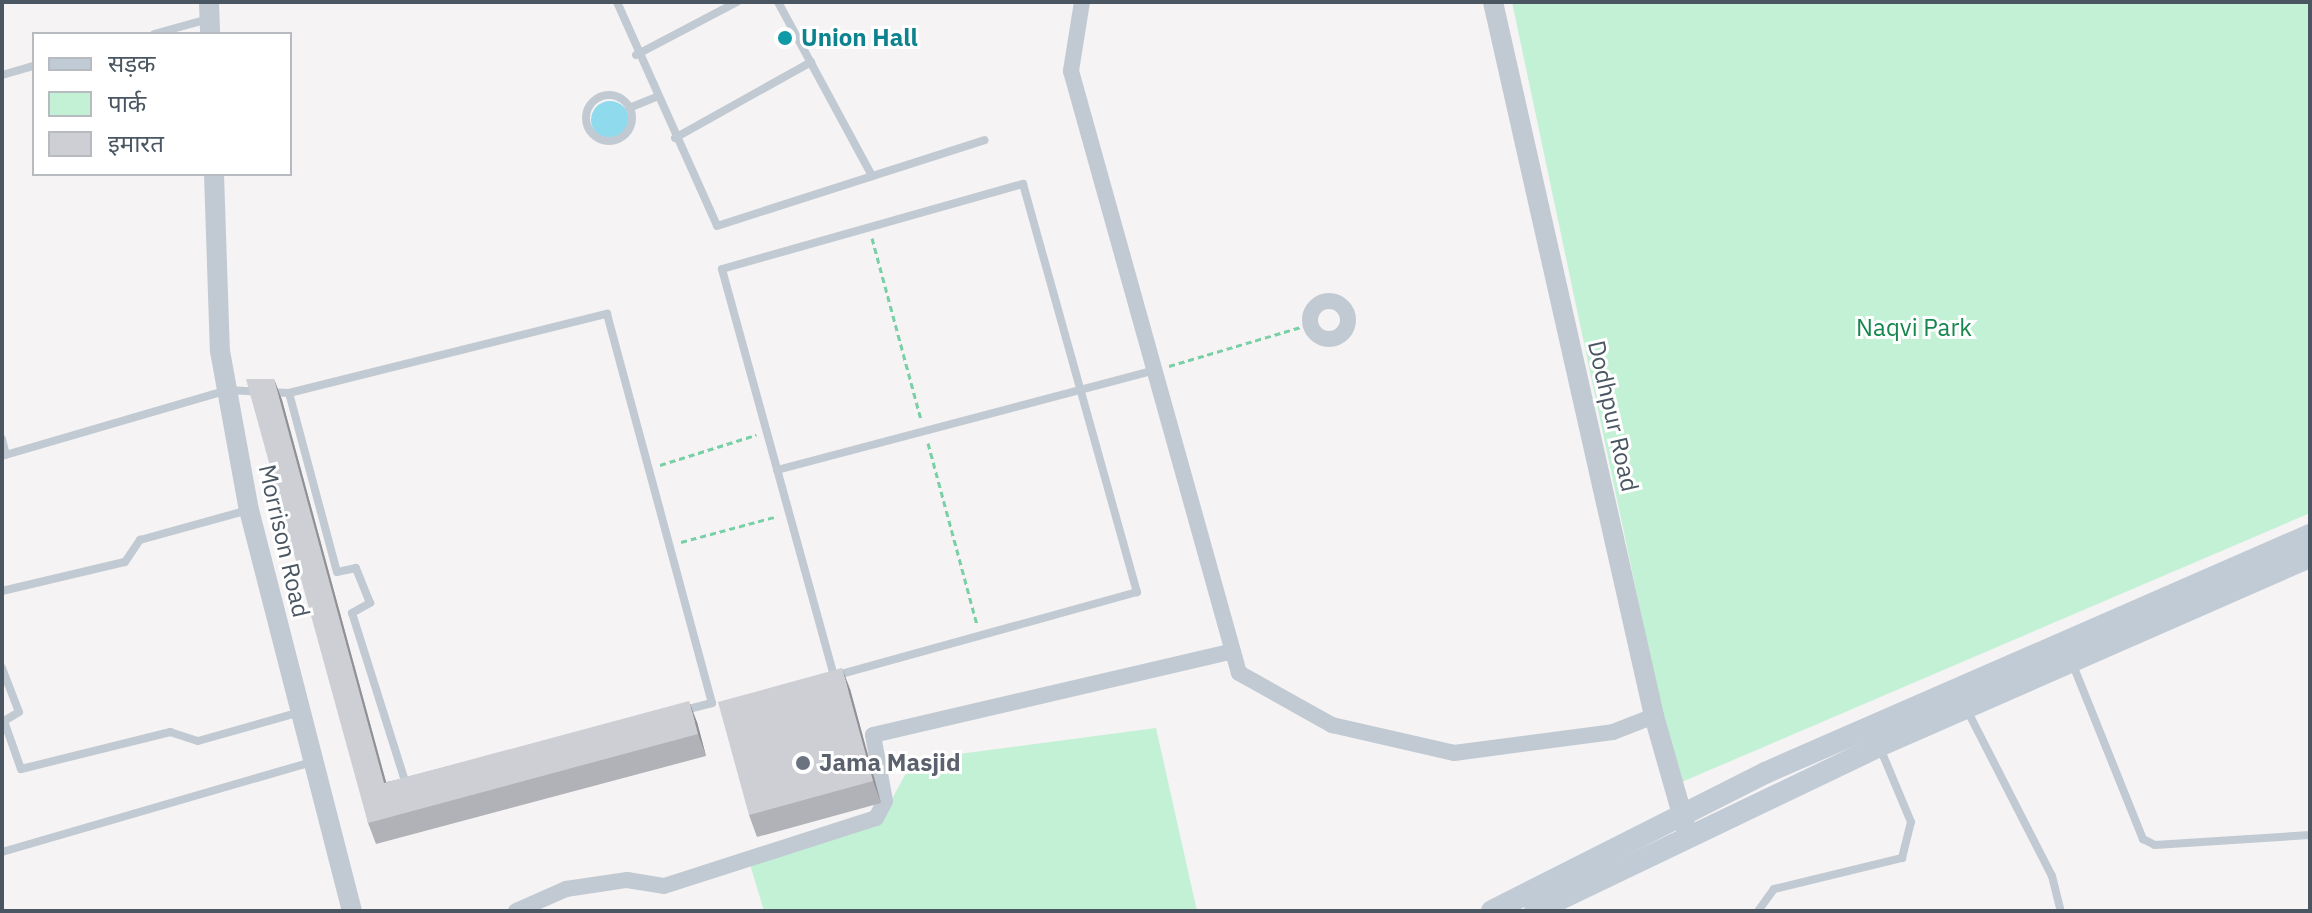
<!DOCTYPE html>
<html>
<head>
<meta charset="utf-8">
<style>
  body { margin:0 }
  #map { position:relative; width:2312px; height:913px; overflow:hidden; background:#f5f3f3; font-family:"IBM Plex Sans","Noto Sans Devanagari",sans-serif }
  div>[style] { position:absolute }
  [style*='--x'] { left:calc(var(--x)*1px); top:calc(var(--y)*1px); width:calc(var(--w)*1px); rotate:calc(var(--a)*1deg) }
  .green>* { inset:0; background:#c3f1d5 }
  .water>* { inset:0; background:#90daee }
  .round { border-radius:50% }
  .path>* { height:3px; margin-top:-1.5px; transform-origin:0; background:repeating-linear-gradient(90deg,#7ad0a6 0 6px,transparent 0 10px) }
  .service>* { height:8px; margin:-4px; padding:0 4px; transform-origin:4px; border-radius:4px; background:#c1cad2 }
  .service>.ring { margin:-4px; padding:0; box-sizing:content-box; background:none; border:8px solid #c1cad2; border-radius:50% }
  .minor>* { height:16px; margin:-8px; padding:0 8px; transform-origin:8px; border-radius:8px; background:#c1cad2 }
  .minor>.ring { margin:-8px; padding:0; box-sizing:content-box; background:none; border:16px solid #c1cad2; border-radius:50% }
  .tertiary>* { height:20px; margin:-10px; padding:0 10px; transform-origin:10px; border-radius:10px; background:#c1cad2 }
  .secondary>* { height:22px; margin:-11px; padding:0 11px; transform-origin:11px; border-radius:11px; background:#c1cbd6 }
  .wall>* { inset:0; background:#b0b2b7 }
  .shaded-wall>* { inset:0; background:#909195 }
  .building>* { inset:0; background:#cdcfd5 }
  .dots>* { width:22px; height:22px; translate:-50% -50%; box-sizing:border-box; border:4px solid #fff; border-radius:50% }
  span { translate:-50% -50%; white-space:nowrap; text-align:center; line-height:1.15; -webkit-text-stroke:6px #fff; paint-order:stroke }
  .culture-label { font-size:24px; color:#0d838f; font-weight:700 }
  .left { translate:0 -50%; text-align:left }
  .park-label { font-size:24px; color:#17864f }
  .street-label { font-size:24px; color:#4a5661 }
  .worship-label { font-size:24px; color:#5b616d; font-weight:700 }
  .frame { position:absolute; inset:0; border:4px solid #4a5661; pointer-events:none }
  .legend { position:absolute; left:32px; top:32px; width:260px; height:144px; box-sizing:border-box; background:#fff; border:2px solid #b7bbc0; margin:0; padding:10px 14px; list-style:none; font-size:24px; color:#4a5661 }
  .legend li { display:flex; align-items:center; gap:16px; height:40px }
  .legend b { width:40px; border:2px solid #b7bbc0 }
</style>
</head>
<body>
<div id="map">
  <div class="green">
    <div style="clip-path:polygon(1512px 2px,2310px 2px,2310px 513px,1677px 784px)"></div>
    <div style="clip-path:polygon(1156px 728px,1197px 911px,764px 911px,749px 861px,880px 821px,913px 760px)"></div>
  </div>
  <div class="water">
    <div class="round" style="left:591px;top:101px;width:38px;height:38px"></div>
  </div>
  <div class="path">
    <div style="--x:872;--y:238;--w:188;--a:74.9"></div>
    <div style="--x:1169;--y:366;--w:148;--a:-16.5"></div>
    <div style="--x:928;--y:443;--w:188;--a:74.9"></div>
    <div style="--x:660;--y:465;--w:101;--a:-17.4"></div>
    <div style="--x:681;--y:542;--w:100;--a:-15"></div>
  </div>
  <div class="service">
    <div style="--x:617;--y:2;--w:245;--a:65.9"></div>
    <div style="--x:717;--y:226;--w:281;--a:-17.8"></div>
    <div style="--x:778;--y:2;--w:198;--a:61.6"></div>
    <div style="--x:154;--y:34;--w:57;--a:-15.3"></div>
    <div style="--x:636;--y:55;--w:114;--a:-27.7"></div>
    <div style="--x:2;--y:75;--w:33;--a:-16"></div>
    <div class="ring" style="left:586px;top:95px;width:38px;height:38px"></div>
    <div style="--x:629;--y:108;--w:29;--a:-22"></div>
    <div style="--x:675;--y:138;--w:156;--a:-29.2"></div>
    <div style="--x:1023;--y:184;--w:424;--a:74.4"></div>
    <div style="--x:1137;--y:592;--w:314;--a:164.5"></div>
    <div style="--x:834;--y:676;--w:422;--a:-105.4"></div>
    <div style="--x:722;--y:269;--w:313;--a:-15.8"></div>
    <div style="--x:607;--y:314;--w:403;--a:74.9"></div>
    <div style="--x:712;--y:703;--w:317;--a:165.7"></div>
    <div style="--x:405;--y:781;--w:176;--a:-107.5"></div>
    <div style="--x:352;--y:613;--w:21;--a:-29"></div>
    <div style="--x:370;--y:603;--w:38;--a:-112"></div>
    <div style="--x:356;--y:568;--w:19;--a:168"></div>
    <div style="--x:337;--y:572;--w:185;--a:-105"></div>
    <div style="--x:289;--y:393;--w:328;--a:-14"></div>
    <div style="--x:2;--y:439;--w:16;--a:76"></div>
    <div style="--x:2;--y:456;--w:234;--a:-16.3"></div>
    <div style="--x:227;--y:390;--w:62;--a:2.8"></div>
    <div style="--x:777;--y:470;--w:392;--a:-14.8"></div>
    <div style="--x:2;--y:591;--w:126;--a:-13.3"></div>
    <div style="--x:125;--y:562;--w:27;--a:-56"></div>
    <div style="--x:140;--y:540;--w:112;--a:-15.5"></div>
    <div style="--x:2073;--y:665;--w:188;--a:68.1"></div>
    <div style="--x:2143;--y:839;--w:13;--a:27"></div>
    <div style="--x:2155;--y:845;--w:155;--a:-3.7"></div>
    <div style="--x:2;--y:668;--w:47;--a:68.9"></div>
    <div style="--x:19;--y:712;--w:17;--a:149"></div>
    <div style="--x:4;--y:721;--w:51;--a:70.5"></div>
    <div style="--x:21;--y:769;--w:154;--a:-13.9"></div>
    <div style="--x:170;--y:732;--w:29;--a:18"></div>
    <div style="--x:198;--y:741;--w:103;--a:-15.8"></div>
    <div style="--x:1967;--y:710;--w:186;--a:62.9"></div>
    <div style="--x:2052;--y:876;--w:36;--a:76"></div>
    <div style="--x:2;--y:852;--w:323;--a:-16.2"></div>
    <div style="--x:1758;--y:911;--w:27;--a:-54"></div>
    <div style="--x:1774;--y:889;--w:132;--a:-13.6"></div>
    <div style="--x:1902;--y:858;--w:37;--a:-76"></div>
    <div style="--x:1911;--y:822;--w:80;--a:-112.7"></div>
  </div>
  <div class="minor">
    <div style="--x:1082;--y:2;--w:70;--a:99.1"></div>
    <div style="--x:1071;--y:71;--w:625;--a:74.41"></div>
    <div style="--x:1239;--y:673;--w:107;--a:29.2"></div>
    <div style="--x:1332;--y:725;--w:125;--a:12.9"></div>
    <div style="--x:1454;--y:753;--w:160;--a:-7.5"></div>
    <div style="--x:1613;--y:732;--w:44;--a:-21.3"></div>
    <div class="ring" style="left:1310px;top:301px;width:22px;height:22px"></div>
    <div style="--x:516;--y:911;--w:55;--a:-23.7"></div>
    <div style="--x:566;--y:889;--w:62;--a:-8.4"></div>
    <div style="--x:627;--y:880;--w:37;--a:9"></div>
    <div style="--x:664;--y:886;--w:223;--a:-17.8"></div>
    <div style="--x:876;--y:818;--w:19;--a:-62"></div>
    <div style="--x:885;--y:801;--w:67;--a:-100.3"></div>
    <div style="--x:873;--y:735;--w:367;--a:-13.1"></div>
  </div>
  <div class="tertiary">
    <div style="--x:209;--y:2;--w:32;--a:88"></div>
    <div style="--x:1493;--y:2;--w:732;--a:77.29"></div>
    <div style="--x:1654;--y:716;--w:116;--a:74.1"></div>
    <div style="--x:214;--y:174;--w:177;--a:88.1"></div>
    <div style="--x:220;--y:351;--w:162;--a:79.7"></div>
    <div style="--x:249;--y:510;--w:414;--a:75.6"></div>
  </div>
  <div class="secondary">
    <div style="--x:1492;--y:911;--w:306;--a:-26.8"></div>
    <div style="--x:1765;--y:773;--w:595;--a:-23.59"></div>
    <div style="--x:1535;--y:911;--w:382;--a:-25.6"></div>
    <div style="--x:1879;--y:746;--w:471;--a:-23.7"></div>
  </div>
  <div class="wall">
    <div style="clip-path:polygon(274px 379px,282px 400px,386px 782px,697px 722px,706px 756px,376px 844px,368px 823px)"></div>
    <div style="clip-path:polygon(850px 689px,881px 803px,757px 837px,749px 815px)"></div>
  </div>
  <div class="shaded-wall">
    <div style="clip-path:polygon(274px 379px,282px 400px,392px 804px,384px 783px)"></div>
    <div style="clip-path:polygon(842px 668px,850px 689px,881px 803px,873px 781px)"></div>
    <div style="clip-path:polygon(689px 701px,697px 722px,706px 756px,698px 734px)"></div>
  </div>
  <div class="building">
    <div style="clip-path:polygon(246px 379px,274px 379px,384px 783px,689px 701px,698px 734px,368px 823px)"></div>
    <div style="clip-path:polygon(842px 668px,873px 781px,749px 815px,718px 702px)"></div>
  </div>
  <div class="dots">
    <div style="left:785px;top:38px;background:#0f9aa8"></div>
    <div style="left:803px;top:763px;background:#6b7280"></div>
  </div>
  <div class="culture-label">
    <span class="left" style="left:801px;top:38px">Union Hall</span>
  </div>
  <div class="park-label">
    <span style="left:1914px;top:328px">Naqvi Park</span>
  </div>
  <div class="street-label">
    <span style="left:1613px;top:416px;rotate:77deg">Dodhpur Road</span>
    <span style="left:284px;top:541px;rotate:77deg">Morrison Road</span>
  </div>
  <div class="worship-label">
    <span class="left" style="left:819px;top:763px">Jama Masjid</span>
  </div>
  <div class="frame"></div>
  <ul class="legend">
  <li><b style="height:10px;background:#c1cbd6"></b>सड़क</li>
  <li><b style="height:22px;background:#c3f1d5"></b>पार्क</li>
  <li><b style="height:22px;background:#cdcfd5"></b>इमारत</li>
  </ul>
</div>
</body>
</html>
